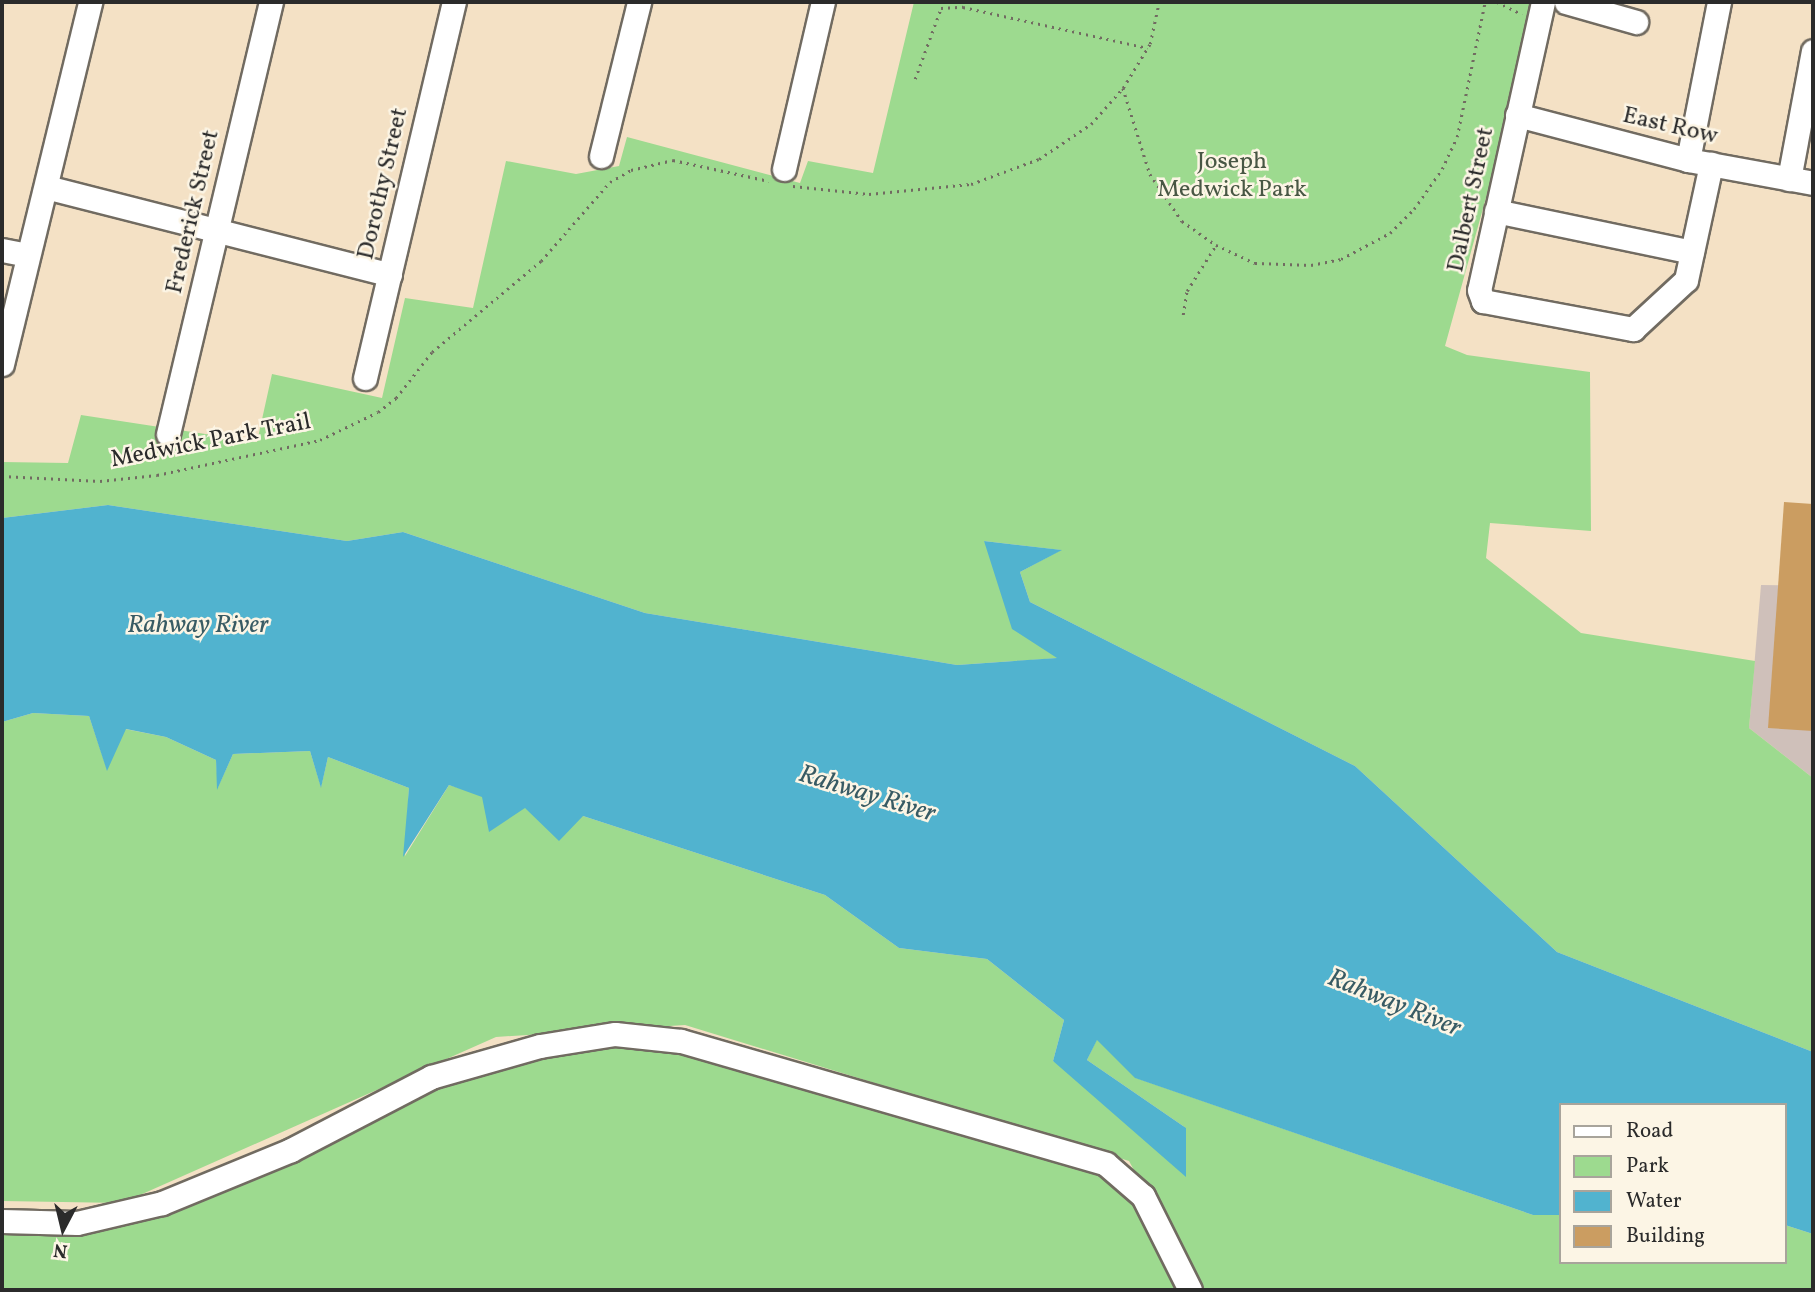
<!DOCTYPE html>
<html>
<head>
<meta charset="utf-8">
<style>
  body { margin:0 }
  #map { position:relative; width:1815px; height:1292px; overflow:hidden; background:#f4e1c5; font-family:Vollkorn,serif }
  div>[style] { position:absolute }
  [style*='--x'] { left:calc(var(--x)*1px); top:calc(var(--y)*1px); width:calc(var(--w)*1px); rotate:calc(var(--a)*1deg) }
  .industrial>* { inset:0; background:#cfc0ba }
  .green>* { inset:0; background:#9dda8f }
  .water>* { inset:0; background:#51b3cf }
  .building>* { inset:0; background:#cb9d61 }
  .path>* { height:2.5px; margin-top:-1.25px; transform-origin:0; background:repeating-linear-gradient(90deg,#716b61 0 2px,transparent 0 7px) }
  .roads { filter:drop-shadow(2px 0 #716b61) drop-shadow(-2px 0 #716b61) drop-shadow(0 2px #716b61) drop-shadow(0 -2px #716b61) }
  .minor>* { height:23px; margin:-11.5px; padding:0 11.5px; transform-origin:11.5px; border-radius:11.5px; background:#fff }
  span { translate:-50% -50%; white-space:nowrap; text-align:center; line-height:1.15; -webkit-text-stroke:5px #fcf5e5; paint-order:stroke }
  .street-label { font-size:24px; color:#2b2b2b }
  .park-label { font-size:24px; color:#485744 }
  .water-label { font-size:26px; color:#385b64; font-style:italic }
  .frame { position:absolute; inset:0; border:4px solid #2b2b2b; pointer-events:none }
  .legend { position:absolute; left:1559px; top:1103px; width:228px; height:161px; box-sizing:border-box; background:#fcf5e5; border:2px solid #a8a49b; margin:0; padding:9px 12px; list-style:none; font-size:21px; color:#2b2b2b }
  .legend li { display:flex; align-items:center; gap:14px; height:35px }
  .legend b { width:35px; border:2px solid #a8a49b }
  .north { position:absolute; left:28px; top:1194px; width:70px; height:70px; -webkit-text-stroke:5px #fcf5e5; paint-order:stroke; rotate:187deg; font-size:19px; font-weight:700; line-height:28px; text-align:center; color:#2b2b2b }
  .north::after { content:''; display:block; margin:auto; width:24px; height:32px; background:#2b2b2b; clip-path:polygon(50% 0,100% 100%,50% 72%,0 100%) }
</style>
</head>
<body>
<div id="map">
  <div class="industrial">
    <div style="clip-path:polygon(1761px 585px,1813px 586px,1813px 778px,1749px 728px)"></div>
  </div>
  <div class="green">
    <div style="clip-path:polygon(914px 2px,1540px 2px,1445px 346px,1467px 355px,1590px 372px,1591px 531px,1490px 523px,1486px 558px,1581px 633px,1755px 661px,1749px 728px,1813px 778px,1813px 1052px,1557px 952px,1355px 766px,1030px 602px,1020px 572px,1061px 550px,984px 541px,1059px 658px,957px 665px,645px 613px,403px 532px,347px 541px,108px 505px,2px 518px,2px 462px,68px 463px,81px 415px,257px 442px,272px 374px,382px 398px,405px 298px,473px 308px,506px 161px,576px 174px,619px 166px,627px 137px,800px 183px,808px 161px,873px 173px)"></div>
    <div style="clip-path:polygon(33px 713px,89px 716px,107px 769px,125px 729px,166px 737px,216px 760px,218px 787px,233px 754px,310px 751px,321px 787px,328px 757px,409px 788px,405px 856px,449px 785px,525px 808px,583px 816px,825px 895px,899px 948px,987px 959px,1064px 1020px,1053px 1061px,1186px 1128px,1087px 1060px,1097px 1039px,1136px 1078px,1533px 1215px,1561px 1215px,1561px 1262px,1785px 1262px,1785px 1225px,1813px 1234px,1813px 1290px,1199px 1290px,1129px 1161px,685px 1025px,496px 1037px,122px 1203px,2px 1201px,2px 722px)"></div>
    <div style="clip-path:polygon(627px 1037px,1109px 1175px,1152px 1220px,1186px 1290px,2px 1290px,2px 1229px,42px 1235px,106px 1226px,170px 1208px,275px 1169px,355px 1118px,486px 1068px)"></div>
  </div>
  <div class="water">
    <div style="clip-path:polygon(108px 505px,347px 541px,403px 532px,645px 613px,957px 665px,1057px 658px,1012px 629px,984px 541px,1062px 550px,1020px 572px,1030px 602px,1355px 766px,1557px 952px,1813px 1052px,1813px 1234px,1785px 1225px,1785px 1105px,1561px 1105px,1561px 1215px,1533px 1215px,1135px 1078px,1097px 1040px,1087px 1060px,1186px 1128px,1186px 1177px,1053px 1061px,1064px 1020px,987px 959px,899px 948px,825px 895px,583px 816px,559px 841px,525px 808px,489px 832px,482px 797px,449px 785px,403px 857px,409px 788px,328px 757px,321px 788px,310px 751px,233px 754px,217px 790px,216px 760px,166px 737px,126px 729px,107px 771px,89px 716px,33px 713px,2px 722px,2px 518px)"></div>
  </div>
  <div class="building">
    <div style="clip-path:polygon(1784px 502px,1813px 504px,1813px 731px,1768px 728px)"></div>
  </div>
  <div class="path">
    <div style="--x:1497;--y:2;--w:28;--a:26"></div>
    <div style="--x:915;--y:79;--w:76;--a:-69.9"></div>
    <div style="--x:941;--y:8;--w:22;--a:-3"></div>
    <div style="--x:963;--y:7;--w:189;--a:12.5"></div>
    <div style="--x:1123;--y:88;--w:90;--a:72.6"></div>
    <div style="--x:1150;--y:174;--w:57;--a:55.8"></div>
    <div style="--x:1182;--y:221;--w:42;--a:35.2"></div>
    <div style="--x:1216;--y:245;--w:43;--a:24.8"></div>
    <div style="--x:1255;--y:263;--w:56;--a:2"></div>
    <div style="--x:1311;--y:265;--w:31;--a:-11"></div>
    <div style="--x:1341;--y:259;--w:55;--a:-28"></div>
    <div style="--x:1390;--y:233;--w:34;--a:-45"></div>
    <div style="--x:1414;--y:209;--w:49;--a:-55"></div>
    <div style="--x:1442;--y:169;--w:35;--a:-65"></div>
    <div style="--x:1457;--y:137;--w:138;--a:-78.3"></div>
    <div style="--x:793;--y:186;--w:76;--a:6"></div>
    <div style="--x:869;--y:194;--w:102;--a:-5.6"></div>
    <div style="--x:971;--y:184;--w:72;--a:-20.2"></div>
    <div style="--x:1039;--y:159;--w:63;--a:-33.9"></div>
    <div style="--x:1091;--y:124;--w:48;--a:-48.4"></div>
    <div style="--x:1123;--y:88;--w:52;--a:-58.5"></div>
    <div style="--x:1150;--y:44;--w:43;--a:-77.9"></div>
    <div style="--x:1183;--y:315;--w:24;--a:-81"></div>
    <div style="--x:1187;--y:291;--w:54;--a:-57.8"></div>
    <div style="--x:2;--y:476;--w:98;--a:2.9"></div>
    <div style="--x:100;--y:481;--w:57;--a:-6"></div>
    <div style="--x:157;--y:475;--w:167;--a:-12.1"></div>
    <div style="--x:320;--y:440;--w:64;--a:-25.8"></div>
    <div style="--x:378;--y:412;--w:23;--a:-38"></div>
    <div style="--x:396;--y:398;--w:58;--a:-52"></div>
    <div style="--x:432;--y:352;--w:142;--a:-39.9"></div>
    <div style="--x:541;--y:261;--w:105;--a:-48.9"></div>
    <div style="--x:610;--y:182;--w:24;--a:-30"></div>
    <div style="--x:631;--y:170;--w:43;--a:-13.4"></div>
    <div style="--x:673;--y:160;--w:98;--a:12.3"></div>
  </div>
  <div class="roads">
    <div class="minor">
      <div style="--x:1543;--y:2;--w:295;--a:102.5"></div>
      <div style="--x:1479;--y:290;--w:12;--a:70"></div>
      <div style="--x:1483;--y:301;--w:153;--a:10.6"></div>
      <div style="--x:1633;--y:329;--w:72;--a:-42.8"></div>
      <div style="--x:1686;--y:280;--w:119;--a:-77.8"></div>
      <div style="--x:1566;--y:2;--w:73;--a:15.9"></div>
      <div style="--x:1517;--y:115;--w:177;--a:14.7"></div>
      <div style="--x:1688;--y:160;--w:127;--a:10.4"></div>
      <div style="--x:601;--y:156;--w:159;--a:-76.1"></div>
      <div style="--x:1688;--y:160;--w:161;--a:-78.9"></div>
      <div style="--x:784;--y:169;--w:171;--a:-76.9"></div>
      <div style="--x:1789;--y:179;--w:130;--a:-79.4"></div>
      <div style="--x:46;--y:187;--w:355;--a:14.3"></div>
      <div style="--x:1496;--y:211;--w:200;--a:11.8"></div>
      <div style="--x:2;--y:250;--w:26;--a:11"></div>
      <div style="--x:2;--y:364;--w:373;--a:-76.3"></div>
      <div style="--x:365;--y:378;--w:386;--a:-76.7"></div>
      <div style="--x:168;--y:434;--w:444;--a:-76.6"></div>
      <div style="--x:2;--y:1221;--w:75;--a:1.5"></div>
      <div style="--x:77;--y:1223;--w:87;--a:-13.2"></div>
      <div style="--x:162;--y:1203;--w:139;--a:-22.3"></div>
      <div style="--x:291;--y:1150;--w:158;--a:-27.5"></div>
      <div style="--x:431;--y:1077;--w:113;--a:-15.9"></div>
      <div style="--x:540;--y:1046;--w:76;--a:-9.1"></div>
      <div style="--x:615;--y:1034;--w:66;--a:6.1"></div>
      <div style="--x:681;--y:1041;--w:442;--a:16.1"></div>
      <div style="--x:1106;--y:1164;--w:49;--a:40.9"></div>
      <div style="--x:1143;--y:1196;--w:105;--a:63.4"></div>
    </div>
  </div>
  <div class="street-label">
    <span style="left:1670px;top:127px;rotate:13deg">East Row</span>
    <span style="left:384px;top:184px;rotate:-77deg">Dorothy Street</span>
    <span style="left:1472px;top:200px;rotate:-78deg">Dalbert Street</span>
    <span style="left:194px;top:212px;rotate:-77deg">Frederick Street</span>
    <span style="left:211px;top:442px;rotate:-11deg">Medwick Park Trail</span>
  </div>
  <div class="park-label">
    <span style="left:1232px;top:177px">Joseph<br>Medwick Park</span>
  </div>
  <div class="water-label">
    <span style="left:198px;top:626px">Rahway River</span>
    <span style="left:867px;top:795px;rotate:17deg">Rahway River</span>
    <span style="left:1394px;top:1004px;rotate:22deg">Rahway River</span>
  </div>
  <div class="frame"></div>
  <ul class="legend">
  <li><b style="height:9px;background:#fff"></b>Road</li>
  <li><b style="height:19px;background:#9dda8f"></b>Park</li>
  <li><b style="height:19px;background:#51b3cf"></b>Water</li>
  <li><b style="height:19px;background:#cb9d61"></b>Building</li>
  </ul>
  <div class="north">N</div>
</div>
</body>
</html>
